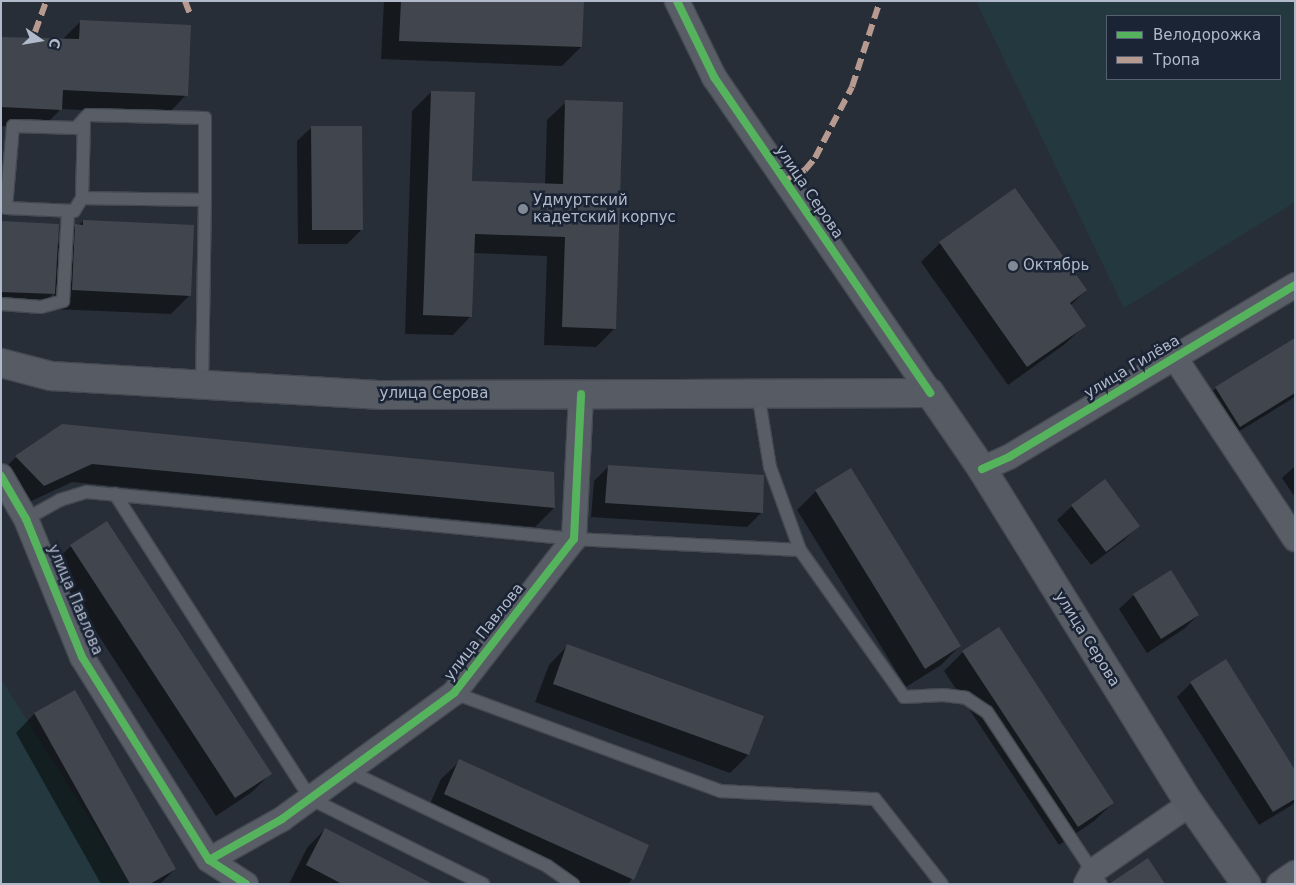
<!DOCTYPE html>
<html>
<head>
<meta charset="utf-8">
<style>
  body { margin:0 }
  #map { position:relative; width:1296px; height:885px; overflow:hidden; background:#282e38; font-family:"DejaVu Sans",sans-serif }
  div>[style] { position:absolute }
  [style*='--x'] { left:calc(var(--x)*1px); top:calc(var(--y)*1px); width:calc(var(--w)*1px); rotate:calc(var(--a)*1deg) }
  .green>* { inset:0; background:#24393f }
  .shadow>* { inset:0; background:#0007 }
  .building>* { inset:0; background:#41464e }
  .roads { filter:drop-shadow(1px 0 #444951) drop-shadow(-1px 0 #444951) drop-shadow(0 1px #444951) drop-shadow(0 -1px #444951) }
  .lane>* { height:12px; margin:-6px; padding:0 6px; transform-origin:6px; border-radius:6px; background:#585d66 }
  .street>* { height:24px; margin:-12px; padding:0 12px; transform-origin:12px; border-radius:12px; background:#585d66 }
  .secondary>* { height:28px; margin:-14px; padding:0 14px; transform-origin:14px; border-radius:14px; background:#575c64 }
  .quiet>* { height:6px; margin-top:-3px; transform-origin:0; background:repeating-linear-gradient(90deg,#b69a8f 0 12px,transparent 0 18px) }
  .cycleway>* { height:8px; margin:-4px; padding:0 4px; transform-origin:4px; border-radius:4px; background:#56b35d }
  .dots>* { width:14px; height:14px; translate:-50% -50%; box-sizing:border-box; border:2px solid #1a2434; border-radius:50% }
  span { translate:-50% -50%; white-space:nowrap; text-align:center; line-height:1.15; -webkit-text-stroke:5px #1a2434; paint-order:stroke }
  .street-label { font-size:15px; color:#b1baca }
  .poi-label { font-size:15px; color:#b1baca }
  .left { translate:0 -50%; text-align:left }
  .frame { position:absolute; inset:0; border:2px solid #b1baca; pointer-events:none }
  .legend { position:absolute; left:1106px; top:15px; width:175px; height:65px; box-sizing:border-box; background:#1a2434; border:1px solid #566070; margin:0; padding:6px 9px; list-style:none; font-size:15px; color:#b1baca }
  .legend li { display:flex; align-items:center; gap:10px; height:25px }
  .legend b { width:25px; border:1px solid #566070 }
  .north { position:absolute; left:15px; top:15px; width:50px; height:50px; -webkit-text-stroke:4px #1a2434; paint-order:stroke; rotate:103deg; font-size:14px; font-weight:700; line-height:20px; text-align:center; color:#b1baca }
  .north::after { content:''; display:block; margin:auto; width:18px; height:22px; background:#b1baca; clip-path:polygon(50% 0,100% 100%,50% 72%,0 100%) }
</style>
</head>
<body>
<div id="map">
  <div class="green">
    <div style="clip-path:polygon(evenodd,976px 1px,1295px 1px,1295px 202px,1124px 308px,976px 1px,1107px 16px,1280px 16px,1280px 79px,1107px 79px,1107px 16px)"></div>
    <div style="clip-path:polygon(1px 679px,131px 884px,1px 884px)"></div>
  </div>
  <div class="shadow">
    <div style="clip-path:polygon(384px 1px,582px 1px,581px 47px,562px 66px,381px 59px)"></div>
    <div style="clip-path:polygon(80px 22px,186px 95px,168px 114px,61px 109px,42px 128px,1px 126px,1px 38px,62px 40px)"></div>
    <div style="clip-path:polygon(431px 92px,471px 182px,545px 185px,547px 120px,566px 102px,615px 328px,596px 347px,544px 345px,547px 256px,473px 253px,471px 316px,453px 335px,405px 334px,412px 111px)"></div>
    <div style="clip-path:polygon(312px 127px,362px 229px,347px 244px,298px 244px,297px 141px)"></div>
    <div style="clip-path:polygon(1015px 190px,1086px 290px,1070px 306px,1084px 326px,1065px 344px,1008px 385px,921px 262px,940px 243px)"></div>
    <div style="clip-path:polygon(83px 221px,190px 295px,171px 314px,54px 309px,54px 293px,35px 312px,1px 311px,1px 222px,57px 245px)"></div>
    <div style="clip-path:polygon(1295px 339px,1295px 397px,1225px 440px,1202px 403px,1216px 388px)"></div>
    <div style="clip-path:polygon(62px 426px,552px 473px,554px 508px,535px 527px,72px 482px,25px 504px,1px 472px,16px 457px)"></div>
    <div style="clip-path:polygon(1295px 466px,1295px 497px,1282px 478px)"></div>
    <div style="clip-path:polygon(608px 467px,761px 513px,747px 527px,591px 517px,594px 481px)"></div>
    <div style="clip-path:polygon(816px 491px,960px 646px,941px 665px,906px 687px,797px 510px)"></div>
    <div style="clip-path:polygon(1072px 506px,1138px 526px,1124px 540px,1091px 565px,1057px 520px)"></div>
    <div style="clip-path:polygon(71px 546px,270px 774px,252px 792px,216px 816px,52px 564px)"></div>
    <div style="clip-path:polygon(1134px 595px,1198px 615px,1184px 629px,1147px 653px,1119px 609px)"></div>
    <div style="clip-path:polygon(999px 629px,1113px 803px,1094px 821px,1059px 845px,944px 671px,963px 652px)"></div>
    <div style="clip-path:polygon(567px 646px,748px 755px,730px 773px,535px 702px,549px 665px)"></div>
    <div style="clip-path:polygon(1191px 683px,1295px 772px,1295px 802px,1292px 805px,1259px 825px,1177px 697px)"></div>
    <div style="clip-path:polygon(74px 691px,175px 869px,160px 884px,101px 884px,16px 733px,34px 714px)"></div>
    <div style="clip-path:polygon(460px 761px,632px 879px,628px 884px,583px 884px,426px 813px,441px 779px)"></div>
    <div style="clip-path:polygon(325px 829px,430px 884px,289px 884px,307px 848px)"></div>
  </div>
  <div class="building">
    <div style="clip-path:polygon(401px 1px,584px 1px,582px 47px,399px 41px)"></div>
    <div style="clip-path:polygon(80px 20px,191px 25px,188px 96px,63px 90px,62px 110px,1px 107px,1px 37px,79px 39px)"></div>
    <div style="clip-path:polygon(431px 91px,475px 92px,472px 181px,563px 184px,565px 100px,623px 102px,616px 329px,562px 327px,565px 237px,475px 234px,472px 317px,423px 315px)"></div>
    <div style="clip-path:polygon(311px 126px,362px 126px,363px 230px,312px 230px)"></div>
    <div style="clip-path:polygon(1015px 188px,1087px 290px,1070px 303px,1086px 326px,1027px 367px,939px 242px)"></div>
    <div style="clip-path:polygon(83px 220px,194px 225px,191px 296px,72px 290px,75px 224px,83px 225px)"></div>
    <div style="clip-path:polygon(1px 221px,59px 224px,55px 294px,1px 292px)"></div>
    <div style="clip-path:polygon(1295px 338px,1295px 393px,1240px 427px,1215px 387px)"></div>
    <div style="clip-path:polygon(62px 424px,554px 472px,555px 508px,92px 464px,44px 486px,15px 456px)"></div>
    <div style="clip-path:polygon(608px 465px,764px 475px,763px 513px,605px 503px)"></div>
    <div style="clip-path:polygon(851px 468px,961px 646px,925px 669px,815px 490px)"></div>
    <div style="clip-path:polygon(1105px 479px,1140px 526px,1106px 552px,1071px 505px)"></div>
    <div style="clip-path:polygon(107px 521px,272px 774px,235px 798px,70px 545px)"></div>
    <div style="clip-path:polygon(1171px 570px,1199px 615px,1161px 639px,1133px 594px)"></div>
    <div style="clip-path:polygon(999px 627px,1114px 803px,1078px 827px,962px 651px)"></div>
    <div style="clip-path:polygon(567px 644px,764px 716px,749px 755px,553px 684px)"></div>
    <div style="clip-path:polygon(1226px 659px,1295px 770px,1295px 799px,1273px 812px,1190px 682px)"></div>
    <div style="clip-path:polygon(75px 690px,176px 869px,150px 884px,130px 884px,34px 713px)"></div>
    <div style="clip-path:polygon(459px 759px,649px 845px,634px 880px,444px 794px)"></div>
    <div style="clip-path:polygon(325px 828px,433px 884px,342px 884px,306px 865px)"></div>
    <div style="clip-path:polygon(1148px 858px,1165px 884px,1109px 884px)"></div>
  </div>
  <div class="roads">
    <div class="lane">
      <div style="--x:82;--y:198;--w:79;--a:-88.5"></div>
      <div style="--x:1;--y:304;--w:40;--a:4.3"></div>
      <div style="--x:41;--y:307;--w:23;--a:-15"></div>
      <div style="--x:63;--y:301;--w:90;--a:-86.8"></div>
      <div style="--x:202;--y:385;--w:185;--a:-89.1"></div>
      <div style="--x:205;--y:200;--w:82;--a:-90"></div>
      <div style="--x:205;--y:118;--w:117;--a:-178.5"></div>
      <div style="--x:88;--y:115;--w:18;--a:133"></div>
      <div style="--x:76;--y:128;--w:63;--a:-178.2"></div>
      <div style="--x:13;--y:126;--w:82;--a:94.9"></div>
      <div style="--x:6;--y:208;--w:68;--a:2.5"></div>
      <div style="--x:74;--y:211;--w:15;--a:-58"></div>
      <div style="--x:82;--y:198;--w:123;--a:0.9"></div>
      <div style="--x:758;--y:393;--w:75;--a:80.8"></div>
      <div style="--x:770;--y:467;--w:88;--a:70.1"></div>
      <div style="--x:800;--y:550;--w:180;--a:54.7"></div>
      <div style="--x:904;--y:697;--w:39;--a:-3"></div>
      <div style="--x:943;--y:695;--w:23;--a:7"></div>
      <div style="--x:966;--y:698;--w:25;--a:34"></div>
      <div style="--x:987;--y:712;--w:206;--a:56.5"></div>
      <div style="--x:115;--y:494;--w:363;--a:57.3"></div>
      <div style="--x:311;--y:799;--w:192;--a:26.3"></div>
      <div style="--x:26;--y:519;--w:39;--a:-29"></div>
      <div style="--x:60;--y:500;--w:28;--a:-17"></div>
      <div style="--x:87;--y:492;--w:489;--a:5.5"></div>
      <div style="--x:574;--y:539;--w:226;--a:2.8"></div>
      <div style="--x:454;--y:693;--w:284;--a:20.2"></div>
      <div style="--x:721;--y:791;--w:154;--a:3"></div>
      <div style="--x:875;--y:799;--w:108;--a:51.8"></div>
      <div style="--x:348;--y:771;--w:221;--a:25.5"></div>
      <div style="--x:547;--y:866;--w:32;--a:35"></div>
    </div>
    <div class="street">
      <div style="--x:677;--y:1;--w:85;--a:64"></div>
      <div style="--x:714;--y:77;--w:383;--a:55.6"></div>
      <div style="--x:1175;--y:358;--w:217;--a:56.5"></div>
      <div style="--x:982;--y:469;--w:30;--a:-24"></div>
      <div style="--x:1009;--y:457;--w:334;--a:-31"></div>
      <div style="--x:1;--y:476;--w:50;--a:59.8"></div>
      <div style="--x:26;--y:519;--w:149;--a:67.9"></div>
      <div style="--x:82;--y:657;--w:239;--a:58"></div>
      <div style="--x:209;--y:860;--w:44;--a:33"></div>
      <div style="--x:209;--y:860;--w:84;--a:-29.3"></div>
      <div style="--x:282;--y:819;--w:213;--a:-36.2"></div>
      <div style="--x:454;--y:693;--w:195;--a:-52.1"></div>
      <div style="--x:574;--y:539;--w:145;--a:-87.2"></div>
      <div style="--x:1086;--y:884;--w:15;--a:-62"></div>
      <div style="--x:1093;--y:871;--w:118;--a:-34.6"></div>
      <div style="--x:1279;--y:884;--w:19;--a:-35"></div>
    </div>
    <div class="secondary">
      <div style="--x:1;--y:363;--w:52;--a:14.6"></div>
      <div style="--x:51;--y:376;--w:332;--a:3.3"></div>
      <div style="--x:382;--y:395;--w:548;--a:-0.21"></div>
      <div style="--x:930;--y:393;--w:92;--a:55.6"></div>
      <div style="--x:982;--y:469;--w:394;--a:58.2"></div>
      <div style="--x:1190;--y:804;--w:98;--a:55"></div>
    </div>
  </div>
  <div class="quiet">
    <div style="--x:185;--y:1;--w:14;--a:69"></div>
    <div style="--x:35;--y:32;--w:33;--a:-70"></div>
    <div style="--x:785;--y:181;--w:23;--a:-29"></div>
    <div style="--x:805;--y:170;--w:16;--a:-50"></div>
    <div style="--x:815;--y:158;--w:80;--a:-62.5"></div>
    <div style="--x:852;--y:87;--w:90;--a:-72"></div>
  </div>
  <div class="cycleway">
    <div style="--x:677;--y:1;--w:85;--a:64"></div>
    <div style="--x:714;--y:77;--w:383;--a:55.6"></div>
    <div style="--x:982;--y:469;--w:30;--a:-24"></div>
    <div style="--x:1009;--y:457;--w:334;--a:-31"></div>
    <div style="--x:1;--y:476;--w:50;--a:59.8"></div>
    <div style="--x:26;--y:519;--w:149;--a:67.9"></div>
    <div style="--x:82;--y:657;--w:239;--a:58"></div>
    <div style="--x:209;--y:860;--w:44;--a:33"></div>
    <div style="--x:209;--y:860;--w:84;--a:-29.3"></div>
    <div style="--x:282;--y:819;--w:213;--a:-36.2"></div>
    <div style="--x:454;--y:693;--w:195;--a:-52.1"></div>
    <div style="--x:574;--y:539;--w:145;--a:-87.2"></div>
  </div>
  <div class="dots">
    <div style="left:523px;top:209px;background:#818997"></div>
    <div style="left:1013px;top:266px;background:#818997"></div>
  </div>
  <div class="street-label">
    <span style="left:809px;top:192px;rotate:56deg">улица Серова</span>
    <span style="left:1132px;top:367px;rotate:-31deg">улица Гилёва</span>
    <span style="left:434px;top:394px">улица Серова</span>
    <span style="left:75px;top:600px;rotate:67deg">улица Павлова</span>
    <span style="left:484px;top:632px;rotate:-52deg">улица Павлова</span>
    <span style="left:1087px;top:639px;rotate:58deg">улица Серова</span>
  </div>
  <div class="poi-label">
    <span class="left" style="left:533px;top:209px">Удмуртский<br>кадетский корпус</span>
    <span class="left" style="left:1023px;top:266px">Октябрь</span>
  </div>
  <div class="frame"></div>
  <ul class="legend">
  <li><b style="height:6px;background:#56b35d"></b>Велодорожка</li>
  <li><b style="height:6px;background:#b69a8f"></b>Тропа</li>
  </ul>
  <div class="north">С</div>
</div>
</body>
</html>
